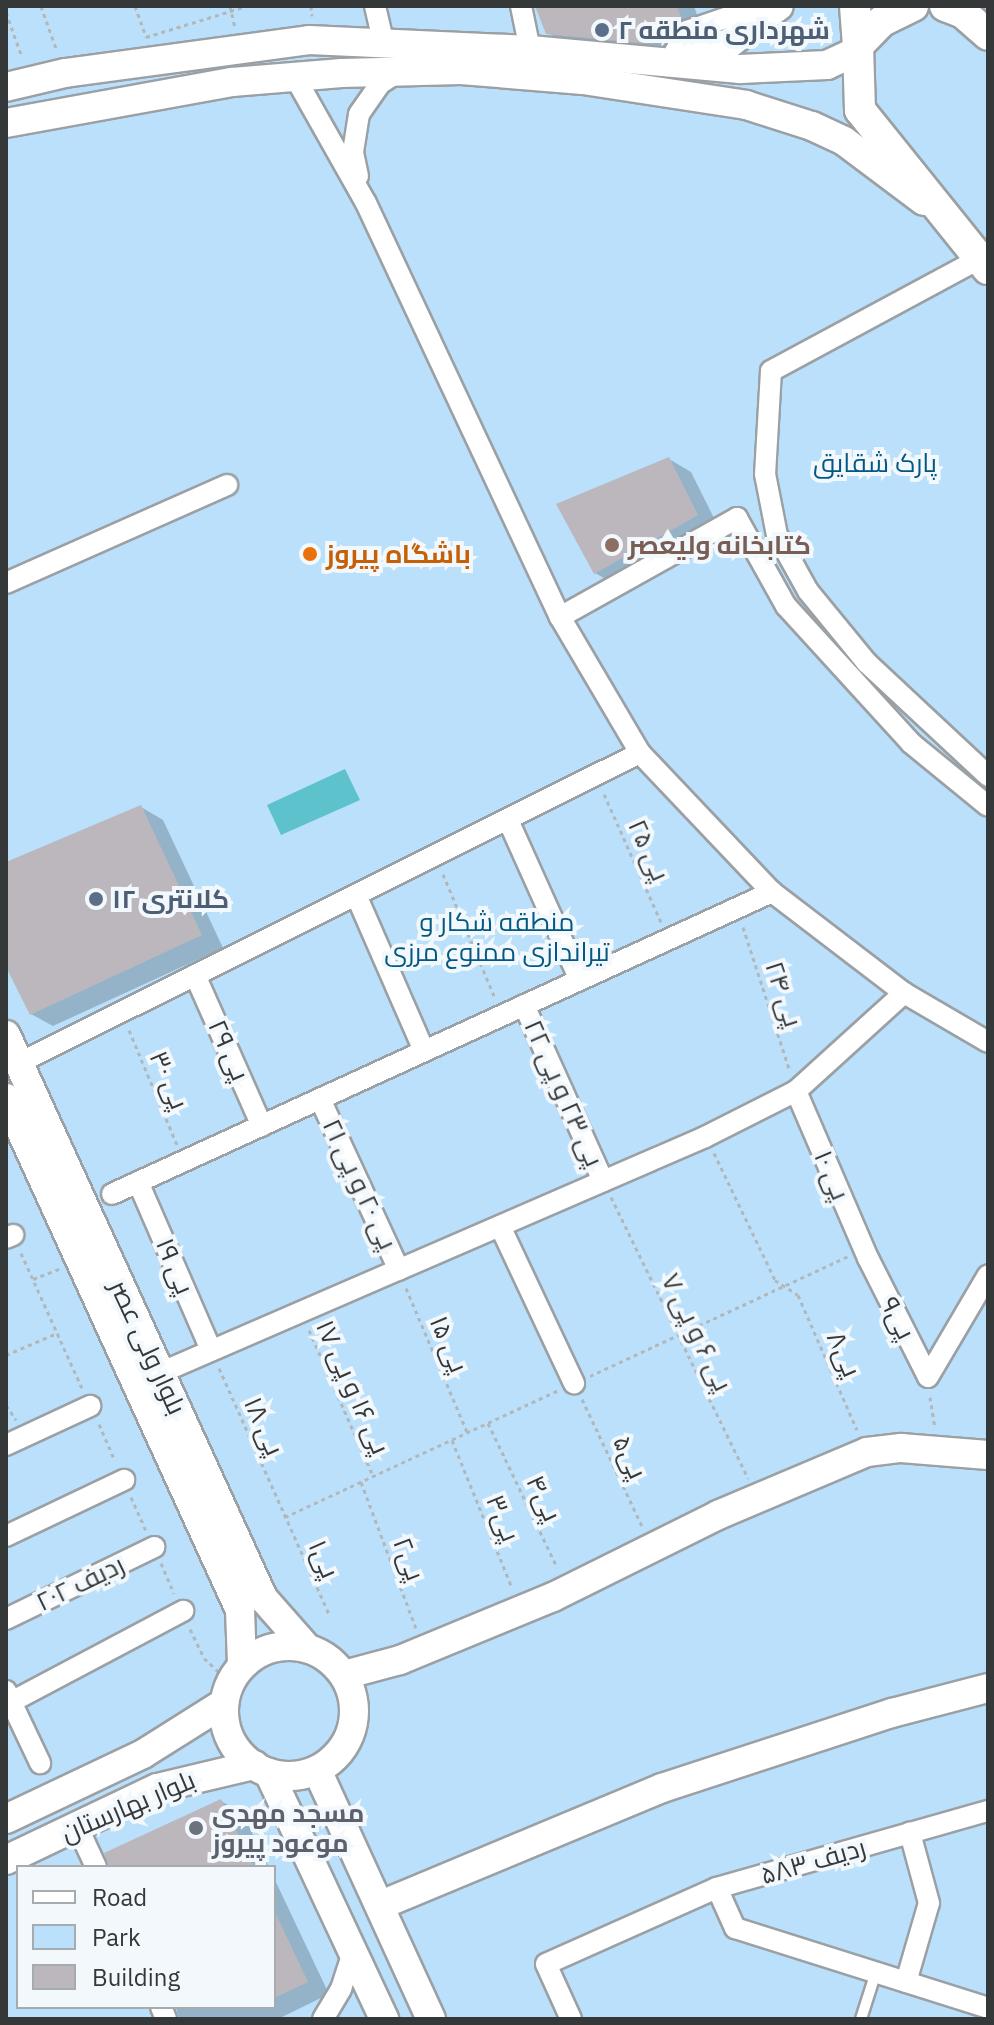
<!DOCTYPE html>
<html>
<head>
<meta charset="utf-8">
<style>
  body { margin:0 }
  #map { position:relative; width:994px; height:2025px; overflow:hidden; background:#f2f8fc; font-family:"IBM Plex Sans",Cairo,sans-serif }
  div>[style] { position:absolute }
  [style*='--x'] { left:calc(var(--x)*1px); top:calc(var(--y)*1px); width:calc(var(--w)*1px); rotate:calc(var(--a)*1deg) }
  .green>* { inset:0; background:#bae0fc }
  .water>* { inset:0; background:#5dc2cc }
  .shadow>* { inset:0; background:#0003 }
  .building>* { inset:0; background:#bbb7bc }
  .path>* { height:3px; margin-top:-1.5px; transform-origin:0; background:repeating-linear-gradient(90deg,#b2b7ba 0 4px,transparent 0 8px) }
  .roads { filter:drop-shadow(2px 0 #9ba0a4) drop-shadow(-2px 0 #9ba0a4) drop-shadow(0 2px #9ba0a4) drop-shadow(0 -2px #9ba0a4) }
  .lane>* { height:10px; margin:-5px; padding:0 5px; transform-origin:5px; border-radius:5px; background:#fff }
  .street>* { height:20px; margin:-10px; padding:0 10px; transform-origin:10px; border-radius:10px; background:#fff }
  .secondary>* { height:28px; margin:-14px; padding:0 14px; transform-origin:14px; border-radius:14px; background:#fff }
  .secondary>.ring { margin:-14px; padding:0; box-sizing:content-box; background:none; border:28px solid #fff; border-radius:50% }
  .primary>* { height:30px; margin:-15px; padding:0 15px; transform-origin:15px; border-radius:15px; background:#fff }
  .dots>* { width:22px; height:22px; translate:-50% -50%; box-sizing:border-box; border:4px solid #f2f8fc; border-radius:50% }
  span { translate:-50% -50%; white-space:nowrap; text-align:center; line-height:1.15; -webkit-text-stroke:8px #f2f8fc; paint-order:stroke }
  .service-label { font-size:26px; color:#4e5e75; font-weight:700 }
  .left { translate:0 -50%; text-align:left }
  .park-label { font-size:26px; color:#035883 }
  .education-label { font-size:26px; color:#785e54; font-weight:700 }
  .food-label { font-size:26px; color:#c56008; font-weight:700 }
  .street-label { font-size:26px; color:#353839 }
  .worship-label { font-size:26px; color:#5b616d; font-weight:700 }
  .frame { position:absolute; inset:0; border:8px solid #353839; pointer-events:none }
  .legend { position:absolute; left:16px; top:1865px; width:260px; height:144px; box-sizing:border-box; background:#f2f8fc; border:2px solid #a6abae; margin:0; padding:10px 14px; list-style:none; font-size:24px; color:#353839 }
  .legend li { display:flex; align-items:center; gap:16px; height:40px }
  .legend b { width:40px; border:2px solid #a6abae }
</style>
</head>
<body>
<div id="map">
  <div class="green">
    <div style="clip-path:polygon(evenodd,6px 6px,988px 6px,988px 2019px,6px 2019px,6px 6px,18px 1867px,274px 1867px,274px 2007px,18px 2007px,18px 1867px)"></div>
  </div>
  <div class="water">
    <div style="clip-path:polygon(345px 769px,360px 800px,281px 835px,267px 805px)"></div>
  </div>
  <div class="shadow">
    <div style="clip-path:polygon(538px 6px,694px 6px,702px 30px,663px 54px,571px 46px,548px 33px)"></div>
    <div style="clip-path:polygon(669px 459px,691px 472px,719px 528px,618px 586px,595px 573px)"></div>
    <div style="clip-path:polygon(141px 807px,163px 820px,223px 948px,53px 1026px,31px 1014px,6px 962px,6px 864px)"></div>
    <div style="clip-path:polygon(221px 1801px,243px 1814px,269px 1867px,111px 1867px)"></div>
    <div style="clip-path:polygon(274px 1878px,329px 1994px,278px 2019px,179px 2019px,176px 2007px,274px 2007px)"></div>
  </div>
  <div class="building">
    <div style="clip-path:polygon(535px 6px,677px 6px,681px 17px,640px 43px,546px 34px)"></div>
    <div style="clip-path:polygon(669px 457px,698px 515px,594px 574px,556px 504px)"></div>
    <div style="clip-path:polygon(141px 805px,202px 935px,30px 1015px,6px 967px,6px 862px)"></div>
    <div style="clip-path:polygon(221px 1799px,254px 1867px,109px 1867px,104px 1853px)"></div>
    <div style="clip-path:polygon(274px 1910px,308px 1982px,274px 1998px)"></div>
  </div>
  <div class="path">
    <div style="--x:41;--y:6;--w:48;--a:70.4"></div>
    <div style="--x:135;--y:6;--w:33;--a:70"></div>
    <div style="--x:146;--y:37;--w:106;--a:-17.1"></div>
    <div style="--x:230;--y:6;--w:23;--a:77"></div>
    <div style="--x:311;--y:6;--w:10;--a:84"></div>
    <div style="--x:6;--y:12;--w:48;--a:70.4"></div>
    <div style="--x:604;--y:794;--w:140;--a:66"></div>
    <div style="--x:443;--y:874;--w:132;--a:67.3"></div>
    <div style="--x:743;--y:927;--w:152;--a:72"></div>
    <div style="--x:129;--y:1030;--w:125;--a:67.3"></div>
    <div style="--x:714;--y:1153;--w:141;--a:64.3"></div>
    <div style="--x:775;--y:1280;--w:27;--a:33"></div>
    <div style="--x:798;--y:1295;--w:147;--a:66.4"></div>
    <div style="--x:611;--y:1197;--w:313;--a:64"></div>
    <div style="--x:21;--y:1253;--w:148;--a:65.7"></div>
    <div style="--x:33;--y:1279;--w:28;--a:-21"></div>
    <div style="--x:406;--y:1288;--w:156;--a:67"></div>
    <div style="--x:309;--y:1330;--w:159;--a:66.3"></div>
    <div style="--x:6;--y:1355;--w:56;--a:-23.3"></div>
    <div style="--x:219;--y:1368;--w:272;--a:65.9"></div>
    <div style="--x:590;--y:1376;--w:285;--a:-24.9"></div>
    <div style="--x:930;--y:1397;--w:32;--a:81"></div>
    <div style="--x:582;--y:1399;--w:140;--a:64.7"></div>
    <div style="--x:6;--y:1405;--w:18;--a:56"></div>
    <div style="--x:488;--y:1423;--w:160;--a:64.4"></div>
    <div style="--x:99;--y:1424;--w:40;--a:66.6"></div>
    <div style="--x:452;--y:1440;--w:160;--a:67.9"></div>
    <div style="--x:361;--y:1482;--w:156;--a:69.4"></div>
    <div style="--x:131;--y:1497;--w:37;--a:66"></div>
    <div style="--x:285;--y:1517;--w:301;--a:-24.9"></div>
    <div style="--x:161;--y:1563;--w:33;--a:67"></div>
    <div style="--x:190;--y:1629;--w:32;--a:64"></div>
    <div style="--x:204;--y:1658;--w:21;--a:43"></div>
  </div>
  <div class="roads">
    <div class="lane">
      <div style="--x:861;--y:2019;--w:49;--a:-72.3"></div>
    </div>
    <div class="street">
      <div style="--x:375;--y:6;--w:36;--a:77"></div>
      <div style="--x:521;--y:6;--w:45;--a:78.4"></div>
      <div style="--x:669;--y:62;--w:36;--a:-60"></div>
      <div style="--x:687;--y:31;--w:46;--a:-18.8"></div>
      <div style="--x:731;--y:16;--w:16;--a:-38"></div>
      <div style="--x:296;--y:79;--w:142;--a:60.6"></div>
      <div style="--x:366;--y:203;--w:457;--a:64.9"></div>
      <div style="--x:560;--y:617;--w:158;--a:59.5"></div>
      <div style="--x:640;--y:753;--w:192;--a:46.5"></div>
      <div style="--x:772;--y:892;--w:166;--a:37.4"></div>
      <div style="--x:904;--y:993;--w:97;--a:30.3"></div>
      <div style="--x:358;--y:176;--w:25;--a:-102"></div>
      <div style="--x:353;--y:152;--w:38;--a:-81"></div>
      <div style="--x:359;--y:114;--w:38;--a:-55"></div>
      <div style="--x:381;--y:83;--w:20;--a:-33"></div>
      <div style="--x:979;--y:259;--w:236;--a:151.7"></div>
      <div style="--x:771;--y:371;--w:103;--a:93.3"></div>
      <div style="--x:765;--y:474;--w:62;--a:78.9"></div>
      <div style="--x:777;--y:535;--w:64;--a:61"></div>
      <div style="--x:808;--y:591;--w:93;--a:50.7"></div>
      <div style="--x:867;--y:663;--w:166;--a:43"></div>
      <div style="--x:6;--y:583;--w:242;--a:-23.9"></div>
      <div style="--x:560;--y:617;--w:203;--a:-29.2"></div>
      <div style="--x:737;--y:518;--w:101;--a:60.9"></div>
      <div style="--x:786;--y:606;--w:185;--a:47.6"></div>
      <div style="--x:911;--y:743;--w:99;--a:39.3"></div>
      <div style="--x:508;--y:820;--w:175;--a:65.8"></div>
      <div style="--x:356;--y:895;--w:170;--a:66.4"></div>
      <div style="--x:195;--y:975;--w:165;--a:66.1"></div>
      <div style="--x:524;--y:1005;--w:193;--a:65.8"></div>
      <div style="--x:19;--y:1063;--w:694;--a:-26.53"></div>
      <div style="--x:796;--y:1091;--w:182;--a:66.7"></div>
      <div style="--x:868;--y:1258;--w:133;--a:63.2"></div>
      <div style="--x:320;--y:1099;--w:188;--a:65.2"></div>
      <div style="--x:138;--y:1182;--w:183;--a:66.5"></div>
      <div style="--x:112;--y:1194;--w:726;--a:-24.59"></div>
      <div style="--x:500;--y:1226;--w:174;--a:64.8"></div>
      <div style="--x:6;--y:1238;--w:8;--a:-23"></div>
      <div style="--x:160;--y:1373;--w:594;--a:-23.41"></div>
      <div style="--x:705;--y:1137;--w:102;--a:-26.8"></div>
      <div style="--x:796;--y:1091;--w:146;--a:-42.2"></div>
      <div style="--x:928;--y:1377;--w:118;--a:-59.5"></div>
      <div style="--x:6;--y:1445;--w:93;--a:-24.9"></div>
      <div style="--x:6;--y:1536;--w:131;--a:-25.4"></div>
      <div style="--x:6;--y:1619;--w:165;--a:-25.9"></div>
      <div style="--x:6;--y:1691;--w:80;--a:64.7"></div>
      <div style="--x:11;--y:1702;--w:195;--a:-27.9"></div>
      <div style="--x:77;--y:1826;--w:45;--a:65.1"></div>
      <div style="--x:717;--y:1888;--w:44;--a:65.8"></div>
      <div style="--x:735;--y:1928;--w:265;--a:17.5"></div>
      <div style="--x:906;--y:1982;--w:82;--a:-73.8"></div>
      <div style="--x:929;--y:1903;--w:73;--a:-105.2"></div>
      <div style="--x:161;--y:2007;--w:13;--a:67"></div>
      <div style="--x:323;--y:2019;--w:35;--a:-59"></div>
      <div style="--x:341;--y:1989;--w:36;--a:-72"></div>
      <div style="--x:571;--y:2019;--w:60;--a:-114.4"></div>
      <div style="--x:546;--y:1964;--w:187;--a:-24"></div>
      <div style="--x:717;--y:1888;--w:282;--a:-15.9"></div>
    </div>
    <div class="secondary">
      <div style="--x:683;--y:57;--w:49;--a:-16.6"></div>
      <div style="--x:730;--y:43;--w:61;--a:-37.1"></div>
      <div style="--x:6;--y:87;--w:61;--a:-13.3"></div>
      <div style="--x:65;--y:73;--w:246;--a:-7.7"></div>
      <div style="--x:309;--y:40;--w:221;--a:2.6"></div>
      <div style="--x:530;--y:50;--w:211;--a:5.2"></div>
      <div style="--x:740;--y:69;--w:87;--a:-2.6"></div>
      <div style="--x:827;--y:65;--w:33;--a:-25"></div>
      <div style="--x:6;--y:123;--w:230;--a:-10.3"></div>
      <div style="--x:232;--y:82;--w:110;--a:-4.7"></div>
      <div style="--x:342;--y:73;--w:119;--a:-1.4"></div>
      <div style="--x:461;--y:70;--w:122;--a:4.7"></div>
      <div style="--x:583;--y:80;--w:165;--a:8.7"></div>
      <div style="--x:746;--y:105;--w:69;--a:17.7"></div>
      <div style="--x:812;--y:126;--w:35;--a:25"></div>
      <div style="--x:844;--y:141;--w:100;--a:36.9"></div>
      <div style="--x:6;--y:1035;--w:619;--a:65.46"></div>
      <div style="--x:263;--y:1598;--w:67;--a:48.7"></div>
      <div style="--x:6;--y:1098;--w:563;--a:65.44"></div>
      <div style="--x:240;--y:1610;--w:55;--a:87.9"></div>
      <div class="ring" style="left:224px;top:1646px;width:102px;height:102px"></div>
      <div style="--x:344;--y:1675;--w:58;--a:-15"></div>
      <div style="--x:400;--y:1660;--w:165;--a:-22.4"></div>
      <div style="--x:553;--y:1597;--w:184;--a:-26.4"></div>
      <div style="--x:718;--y:1515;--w:162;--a:-22.9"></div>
      <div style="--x:867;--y:1452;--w:34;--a:-7"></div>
      <div style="--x:901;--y:1448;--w:87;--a:4.6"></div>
      <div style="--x:317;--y:1770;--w:274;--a:65.4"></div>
      <div style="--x:269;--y:1773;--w:272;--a:64.9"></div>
      <div style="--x:6;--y:1819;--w:152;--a:-25.4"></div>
      <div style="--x:143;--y:1754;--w:96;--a:-32.2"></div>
      <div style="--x:6;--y:1860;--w:167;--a:-25.5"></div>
      <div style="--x:157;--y:1788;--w:100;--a:-13.3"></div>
      <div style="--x:381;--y:1905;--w:304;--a:-22.6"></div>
      <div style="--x:662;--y:1788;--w:242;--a:-18.1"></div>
      <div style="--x:892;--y:1713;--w:99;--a:-14.6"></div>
    </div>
    <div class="primary">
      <div style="--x:855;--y:6;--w:40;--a:85.7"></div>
      <div style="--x:913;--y:6;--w:34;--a:154"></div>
      <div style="--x:882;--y:21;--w:35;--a:134"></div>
      <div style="--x:858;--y:46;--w:64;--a:88.2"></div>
      <div style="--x:860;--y:110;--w:204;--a:51.2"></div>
      <div style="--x:945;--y:6;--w:19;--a:21"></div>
      <div style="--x:963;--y:13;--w:33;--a:41"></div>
    </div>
  </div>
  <div class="dots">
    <div style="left:602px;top:30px;background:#5c6f8a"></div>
    <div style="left:612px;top:545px;background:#8d6e63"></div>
    <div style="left:310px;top:554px;background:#e8710a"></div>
    <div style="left:96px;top:899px;background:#5c6f8a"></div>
    <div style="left:196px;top:1828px;background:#6b7280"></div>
  </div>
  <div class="service-label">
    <span class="left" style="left:618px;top:30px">شهرداری منطقه ۲</span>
    <span class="left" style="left:112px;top:899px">کلانتری ۱۲</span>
  </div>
  <div class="park-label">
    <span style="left:875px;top:463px">پارک شقایق</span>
    <span style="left:497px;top:937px">منطقه شکار و<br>تیراندازی ممنوع مرزی</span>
  </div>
  <div class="education-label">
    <span class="left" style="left:628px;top:545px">کتابخانه ولیعصر</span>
  </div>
  <div class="food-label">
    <span class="left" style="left:326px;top:554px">باشگاه پیروز</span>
  </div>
  <div class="street-label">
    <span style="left:649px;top:850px;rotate:66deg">پی ۲۵</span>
    <span style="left:784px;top:994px;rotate:72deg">پی ۲۴</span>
    <span style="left:229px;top:1050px;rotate:66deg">پی ۲۹</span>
    <span style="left:169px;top:1080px;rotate:67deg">پی ۳۰</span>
    <span style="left:564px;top:1093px;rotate:66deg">پی ۲۳ و پی ۲۲</span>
    <span style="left:832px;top:1175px;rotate:67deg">پی ۱۰</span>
    <span style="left:360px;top:1184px;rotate:65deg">پی ۲۰ و پی ۲۱</span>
    <span style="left:175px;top:1266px;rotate:67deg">پی ۱۹</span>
    <span style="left:898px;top:1318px;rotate:63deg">پی۹</span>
    <span style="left:697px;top:1332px;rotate:64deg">پی ۶ و پی ۷</span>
    <span style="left:449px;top:1344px;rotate:67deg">پی ۱۵</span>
    <span style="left:148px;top:1347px;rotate:65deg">بلوار ولی عصر</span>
    <span style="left:844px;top:1354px;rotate:66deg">پی۸</span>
    <span style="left:353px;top:1387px;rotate:66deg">پی ۱۶ و پی ۱۷</span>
    <span style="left:264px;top:1426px;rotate:66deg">پی ۱۸</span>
    <span style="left:630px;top:1457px;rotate:65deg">پی۵</span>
    <span style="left:544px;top:1498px;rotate:65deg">پی۴</span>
    <span style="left:503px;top:1518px;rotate:68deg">پی۳</span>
    <span style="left:324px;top:1559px;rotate:66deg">پی۱</span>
    <span style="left:409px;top:1559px;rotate:69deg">پی۲</span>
    <span style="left:80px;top:1583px;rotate:-26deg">ردیف ۲۰۲</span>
    <span style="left:128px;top:1806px;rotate:-23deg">بلوار بهارستان</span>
    <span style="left:813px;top:1861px;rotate:-16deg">ردیف ۵۸۳</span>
  </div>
  <div class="worship-label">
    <span class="left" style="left:212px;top:1828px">مسجد مهدی<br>موعود پیروز</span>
  </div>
  <div class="frame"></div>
  <ul class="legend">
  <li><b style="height:10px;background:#fff"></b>Road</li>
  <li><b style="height:22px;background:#bae0fc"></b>Park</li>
  <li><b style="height:22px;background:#bbb7bc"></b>Building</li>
  </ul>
</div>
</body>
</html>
